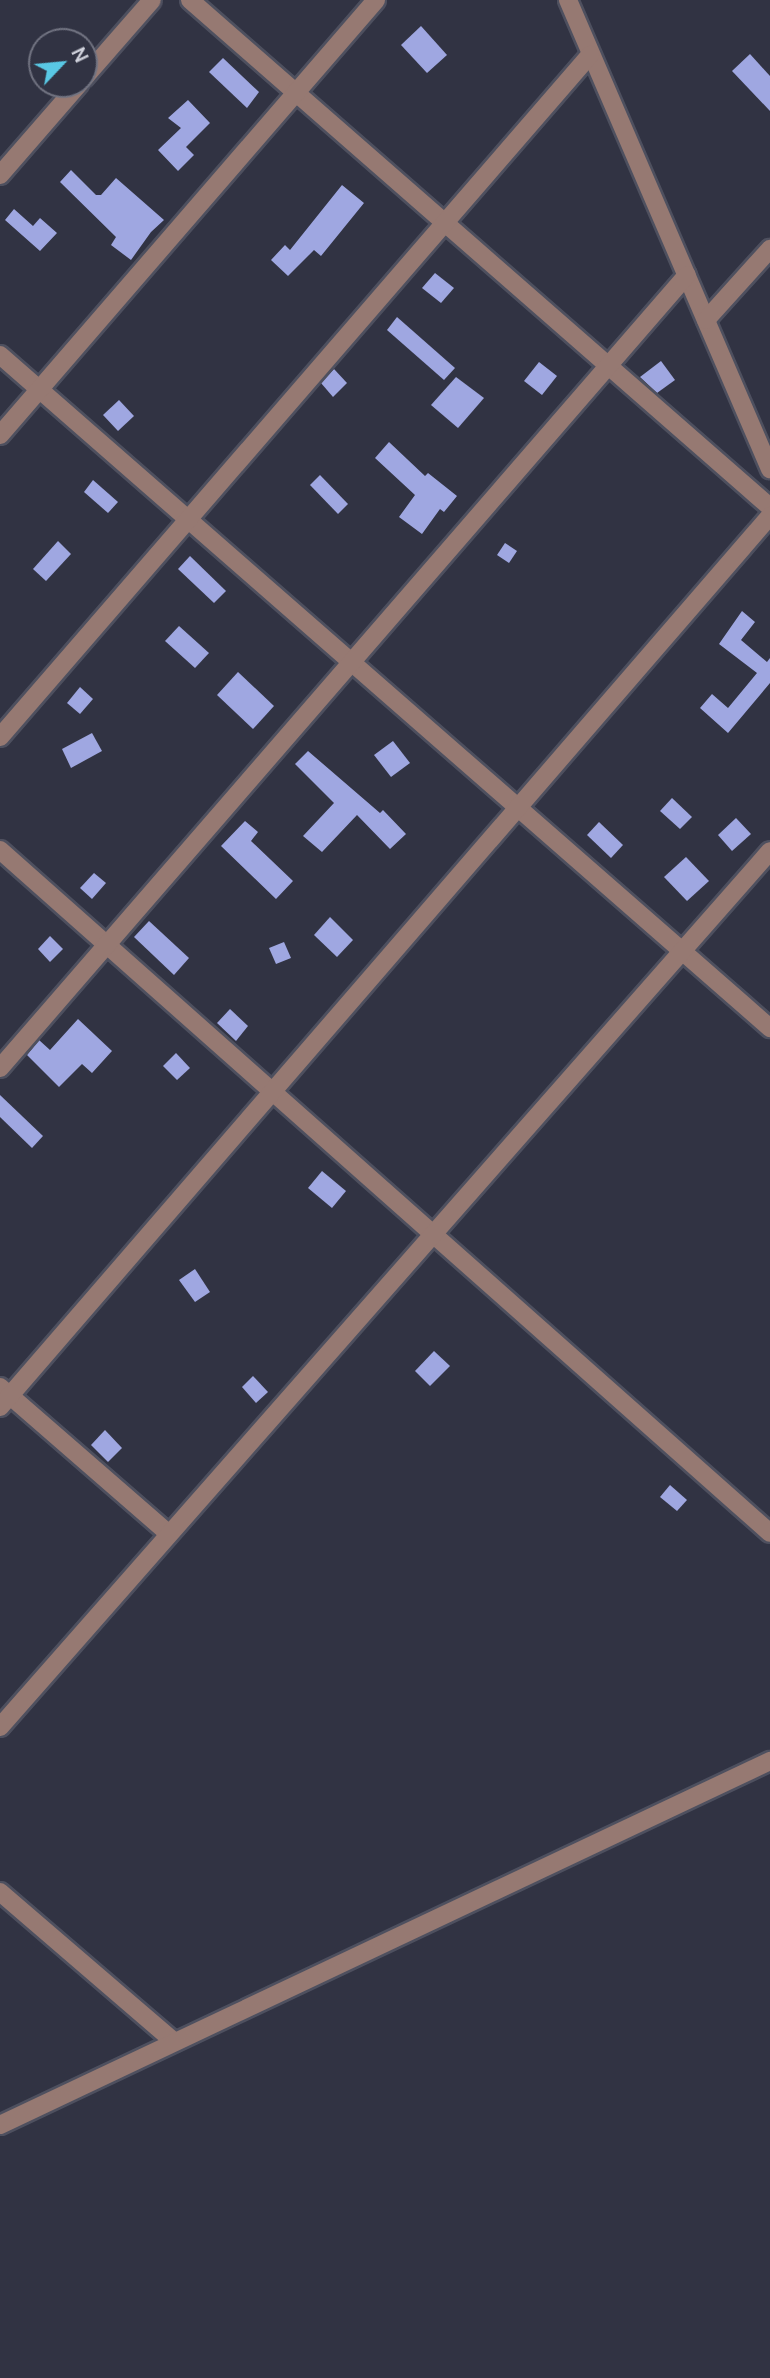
<!DOCTYPE html>
<html>
<head>
<meta charset="utf-8">
<style>
  body { margin:0 }
  #map { position:relative; width:770px; height:2378px; overflow:hidden; background:#313343; font-family:Manrope,sans-serif }
  div>[style] { position:absolute }
  [style*='--x'] { left:calc(var(--x)*1px); top:calc(var(--y)*1px); width:calc(var(--w)*1px); rotate:calc(var(--a)*1deg) }
  .building>* { inset:0; background:#9fa7e1 }
  .roads { filter:drop-shadow(2px 0 #4e505f) drop-shadow(-2px 0 #4e505f) drop-shadow(0 2px #4e505f) drop-shadow(0 -2px #4e505f) }
  .minor>* { height:18px; margin:-9px; padding:0 9px; transform-origin:9px; border-radius:9px; background:#967972 }
  span { translate:-50% -50%; white-space:nowrap; text-align:center; line-height:1.15; -webkit-text-stroke:7px #313343; paint-order:stroke }
  .north { position:absolute; left:28px; top:28px; width:70px; height:70px; box-sizing:border-box; background:#313343; border:2px solid #717381; border-radius:50%; rotate:64deg; font-size:19px; font-weight:700; line-height:28px; text-align:center; color:#d1d3dd }
  .north::after { content:''; display:block; margin:auto; width:24px; height:32px; background:#59c8e4; clip-path:polygon(50% 0,100% 100%,50% 72%,0 100%) }
</style>
</head>
<body>
<div id="map">
  <div class="building">
    <div style="clip-path:polygon(421px 26px,447px 55px,427px 73px,401px 45px)"></div>
    <div style="clip-path:polygon(750px 54px,770px 76px,770px 111px,732px 71px)"></div>
    <div style="clip-path:polygon(223px 58px,259px 92px,247px 108px,209px 72px)"></div>
    <div style="clip-path:polygon(188px 100px,210px 123px,186px 147px,194px 155px,178px 171px,158px 150px,181px 128px,168px 118px)"></div>
    <div style="clip-path:polygon(71px 170px,96px 195px,101px 195px,116px 178px,164px 220px,151px 232px,131px 260px,111px 245px,116px 237px,60px 182px)"></div>
    <div style="clip-path:polygon(342px 185px,364px 203px,321px 256px,314px 250px,288px 276px,271px 260px,285px 245px,290px 250px)"></div>
    <div style="clip-path:polygon(14px 209px,33px 226px,40px 218px,57px 233px,40px 251px,5px 220px)"></div>
    <div style="clip-path:polygon(435px 273px,454px 288px,441px 303px,422px 288px)"></div>
    <div style="clip-path:polygon(397px 317px,455px 368px,444px 380px,387px 330px)"></div>
    <div style="clip-path:polygon(661px 361px,675px 380px,657px 393px,640px 377px)"></div>
    <div style="clip-path:polygon(539px 362px,557px 376px,542px 395px,524px 381px)"></div>
    <div style="clip-path:polygon(334px 369px,347px 383px,333px 397px,321px 383px)"></div>
    <div style="clip-path:polygon(456px 377px,484px 398px,458px 428px,431px 405px)"></div>
    <div style="clip-path:polygon(119px 400px,134px 416px,118px 431px,103px 415px)"></div>
    <div style="clip-path:polygon(389px 442px,425px 476px,428px 473px,457px 496px,444px 512px,440px 509px,422px 534px,399px 517px,415px 495px,375px 458px)"></div>
    <div style="clip-path:polygon(320px 475px,348px 504px,338px 514px,310px 485px)"></div>
    <div style="clip-path:polygon(93px 480px,118px 502px,108px 513px,84px 492px)"></div>
    <div style="clip-path:polygon(58px 541px,71px 554px,46px 581px,33px 569px)"></div>
    <div style="clip-path:polygon(505px 543px,517px 551px,509px 563px,497px 555px)"></div>
    <div style="clip-path:polygon(190px 556px,226px 591px,214px 603px,178px 569px)"></div>
    <div style="clip-path:polygon(742px 611px,755px 622px,741px 640px,767px 662px,770px 658px,770px 683px,728px 733px,700px 708px,712px 694px,728px 708px,757px 673px,719px 644px)"></div>
    <div style="clip-path:polygon(179px 626px,209px 653px,195px 668px,165px 641px)"></div>
    <div style="clip-path:polygon(238px 672px,274px 706px,253px 729px,217px 695px)"></div>
    <div style="clip-path:polygon(80px 687px,93px 699px,80px 714px,67px 703px)"></div>
    <div style="clip-path:polygon(92px 733px,102px 751px,71px 768px,62px 749px)"></div>
    <div style="clip-path:polygon(393px 741px,410px 763px,391px 777px,374px 755px)"></div>
    <div style="clip-path:polygon(308px 751px,380px 813px,383px 810px,406px 834px,390px 849px,357px 815px,322px 852px,303px 836px,334px 803px,295px 764px)"></div>
    <div style="clip-path:polygon(672px 798px,692px 817px,680px 829px,660px 811px)"></div>
    <div style="clip-path:polygon(736px 818px,751px 834px,732px 851px,718px 835px)"></div>
    <div style="clip-path:polygon(245px 821px,258px 832px,251px 841px,293px 881px,276px 899px,221px 846px)"></div>
    <div style="clip-path:polygon(599px 822px,623px 845px,611px 858px,587px 835px)"></div>
    <div style="clip-path:polygon(686px 857px,709px 881px,687px 901px,664px 877px)"></div>
    <div style="clip-path:polygon(94px 873px,106px 883px,92px 899px,80px 888px)"></div>
    <div style="clip-path:polygon(330px 917px,353px 940px,337px 957px,314px 935px)"></div>
    <div style="clip-path:polygon(149px 921px,189px 958px,174px 975px,134px 937px)"></div>
    <div style="clip-path:polygon(50px 936px,63px 949px,50px 962px,38px 949px)"></div>
    <div style="clip-path:polygon(284px 942px,291px 958px,276px 964px,269px 948px)"></div>
    <div style="clip-path:polygon(230px 1009px,248px 1026px,236px 1041px,217px 1023px)"></div>
    <div style="clip-path:polygon(78px 1019px,112px 1051px,92px 1073px,82px 1064px,59px 1087px,27px 1055px,39px 1040px,50px 1050px)"></div>
    <div style="clip-path:polygon(176px 1053px,190px 1068px,177px 1080px,163px 1066px)"></div>
    <div style="clip-path:polygon(0 1095px,43px 1136px,32px 1148px,0 1117px)"></div>
    <div style="clip-path:polygon(322px 1171px,346px 1191px,332px 1208px,308px 1188px)"></div>
    <div style="clip-path:polygon(195px 1269px,210px 1292px,195px 1302px,179px 1280px)"></div>
    <div style="clip-path:polygon(434px 1351px,450px 1366px,430px 1386px,415px 1371px)"></div>
    <div style="clip-path:polygon(253px 1376px,268px 1392px,256px 1403px,242px 1387px)"></div>
    <div style="clip-path:polygon(105px 1430px,122px 1448px,108px 1462px,91px 1445px)"></div>
    <div style="clip-path:polygon(670px 1485px,687px 1500px,677px 1511px,660px 1497px)"></div>
  </div>
  <div class="roads">
    <div class="minor">
      <div style="--x:190;--y:0;--w:770;--a:41.16"></div>
      <div style="--x:568;--y:0;--w:511;--a:66.7"></div>
      <div style="--x:84;--y:78;--w:103;--a:-48.9"></div>
      <div style="--x:0;--y:175;--w:121;--a:-49"></div>
      <div style="--x:706;--y:320;--w:96;--a:-48"></div>
      <div style="--x:0;--y:355;--w:1023;--a:41.15"></div>
      <div style="--x:0;--y:435;--w:575;--a:-49.16"></div>
      <div style="--x:0;--y:737;--w:902;--a:-49.14"></div>
      <div style="--x:0;--y:850;--w:1029;--a:41.57"></div>
      <div style="--x:0;--y:1068;--w:1049;--a:-49.1"></div>
      <div style="--x:0;--y:1387;--w:224;--a:41"></div>
      <div style="--x:0;--y:1407;--w:1178;--a:-49.17"></div>
      <div style="--x:0;--y:1727;--w:1166;--a:-48.68"></div>
      <div style="--x:0;--y:1892;--w:228;--a:40.7"></div>
      <div style="--x:0;--y:2125;--w:852;--a:-25.3"></div>
    </div>
  </div>
  <div class="north">N</div>
</div>
</body>
</html>
